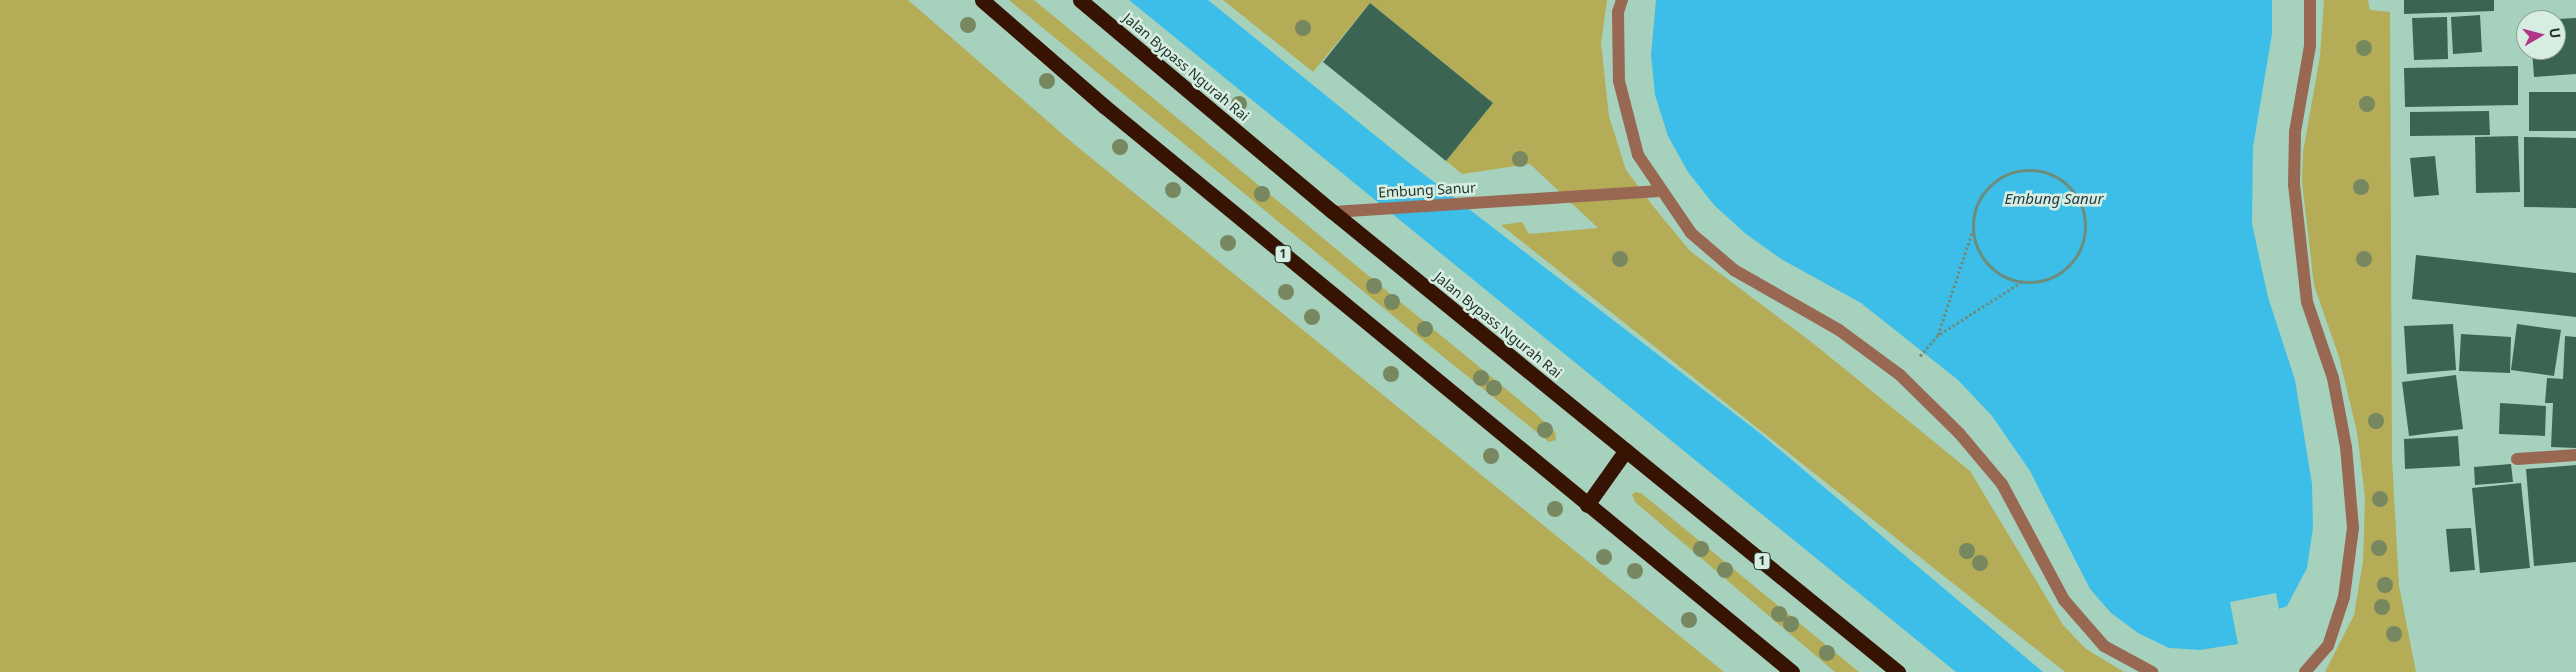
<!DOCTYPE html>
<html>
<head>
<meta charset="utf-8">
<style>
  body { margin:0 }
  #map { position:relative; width:2576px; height:672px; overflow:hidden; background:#a6d2bd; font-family:"Noto Sans",sans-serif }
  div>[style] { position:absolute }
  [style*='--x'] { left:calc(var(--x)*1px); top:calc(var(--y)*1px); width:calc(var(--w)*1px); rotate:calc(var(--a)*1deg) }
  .green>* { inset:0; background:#b4ac56 }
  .water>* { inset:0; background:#3dbee8 }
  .building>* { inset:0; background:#3b6452 }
  .path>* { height:3px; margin-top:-1.5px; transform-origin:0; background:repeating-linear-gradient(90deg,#6c8d7d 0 2.5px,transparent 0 5px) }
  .path>.ring { margin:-1.5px; padding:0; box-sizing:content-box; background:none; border:3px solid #6c8d7d; border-radius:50% }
  .minor>* { height:12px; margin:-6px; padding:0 6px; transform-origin:6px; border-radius:6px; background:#986853 }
  .highway>* { height:15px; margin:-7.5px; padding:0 7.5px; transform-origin:7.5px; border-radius:7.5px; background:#361303 }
  .trees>* { width:16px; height:16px; margin:-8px; border-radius:50%; background:#778760 }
  span { translate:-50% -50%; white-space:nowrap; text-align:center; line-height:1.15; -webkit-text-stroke:5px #d7ede2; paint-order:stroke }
  .shield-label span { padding:1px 4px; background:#d7ede2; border:1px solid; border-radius:4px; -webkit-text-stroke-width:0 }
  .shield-label { font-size:12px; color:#1f3128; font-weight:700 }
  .street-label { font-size:14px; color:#1f3128 }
  .water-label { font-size:15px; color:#213c46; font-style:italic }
  .north { position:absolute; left:2516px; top:10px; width:50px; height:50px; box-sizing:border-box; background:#d7ede2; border:1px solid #8da298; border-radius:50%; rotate:82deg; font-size:14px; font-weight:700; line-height:20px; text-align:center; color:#1f3128 }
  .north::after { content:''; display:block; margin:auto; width:18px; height:22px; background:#b13688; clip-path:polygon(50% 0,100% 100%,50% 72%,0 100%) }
</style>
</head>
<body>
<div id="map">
  <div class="green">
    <div style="clip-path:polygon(0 0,908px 0,1074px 144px,1724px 672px,0 672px)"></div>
    <div style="clip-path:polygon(1009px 0,1034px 0,1535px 413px,1555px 432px,1556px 440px,1549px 442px,1420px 338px)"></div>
    <div style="clip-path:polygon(1223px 0,1607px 0,1601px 43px,1609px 116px,1626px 170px,1653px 206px,1690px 251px,1814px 344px,1970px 471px,2063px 625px,2086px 649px,2124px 672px,2065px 672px,1501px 225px,1522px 222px,1529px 234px,1598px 228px,1530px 164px,1462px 174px,1446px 161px,1493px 103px,1370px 3px,1313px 72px)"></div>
    <div style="clip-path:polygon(2324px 0,2368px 0,2370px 10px,2390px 12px,2392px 458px,2399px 586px,2416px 672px,2325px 672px,2354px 615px,2363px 561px,2365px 497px,2357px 432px,2339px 357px,2314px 285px,2302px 182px,2303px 152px,2320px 56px)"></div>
    <div style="clip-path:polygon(1635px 492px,1641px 493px,1859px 672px,1835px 672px,1635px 502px,1632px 495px)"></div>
  </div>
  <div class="water">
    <div style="clip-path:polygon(1129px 0,1208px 0,1408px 162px,1761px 434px,2043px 672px,1956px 672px)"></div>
    <div style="clip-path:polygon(1656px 0,2272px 0,2272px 34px,2253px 147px,2252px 224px,2268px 297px,2295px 380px,2312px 484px,2313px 528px,2307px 568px,2287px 606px,2279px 609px,2276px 593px,2230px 602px,2238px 644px,2200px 650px,2169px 648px,2138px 633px,2111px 613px,2090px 589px,2030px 471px,1992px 416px,1958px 380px,1861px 303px,1781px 259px,1746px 234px,1714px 205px,1688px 172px,1668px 136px,1655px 95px,1651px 55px)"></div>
  </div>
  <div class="building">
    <div style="clip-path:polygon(2404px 0,2494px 0,2494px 11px,2404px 14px)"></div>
    <div style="clip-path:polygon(1370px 3px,1493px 103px,1446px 161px,1323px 62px)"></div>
    <div style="clip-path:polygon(2480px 15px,2482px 52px,2453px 54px,2451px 17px)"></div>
    <div style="clip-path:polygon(2447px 17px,2448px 59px,2414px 60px,2412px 18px)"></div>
    <div style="clip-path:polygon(2576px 18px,2576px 74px,2534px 77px,2532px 50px,2556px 50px,2556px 19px)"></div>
    <div style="clip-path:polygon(2518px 66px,2518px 105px,2405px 107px,2404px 68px)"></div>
    <div style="clip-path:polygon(2529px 92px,2576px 92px,2576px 131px,2529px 131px)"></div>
    <div style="clip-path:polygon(2489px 111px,2490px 135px,2410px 136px,2410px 112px)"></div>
    <div style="clip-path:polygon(2518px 136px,2520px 192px,2476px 193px,2475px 137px)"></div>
    <div style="clip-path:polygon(2524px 137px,2576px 138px,2576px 208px,2524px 207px)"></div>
    <div style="clip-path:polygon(2435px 156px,2439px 195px,2414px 197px,2410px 158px)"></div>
    <div style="clip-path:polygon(2416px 255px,2576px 273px,2576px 317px,2412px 299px)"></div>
    <div style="clip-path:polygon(2453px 324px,2456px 370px,2407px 374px,2404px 326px)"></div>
    <div style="clip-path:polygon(2517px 324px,2561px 330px,2554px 376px,2511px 370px)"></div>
    <div style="clip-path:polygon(2461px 334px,2511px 337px,2510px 373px,2459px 371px)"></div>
    <div style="clip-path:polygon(2565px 336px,2576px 337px,2576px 448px,2551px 447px,2553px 403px,2545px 403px,2547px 378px,2563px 379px)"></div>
    <div style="clip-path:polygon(2456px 375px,2463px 429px,2409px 436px,2402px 382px)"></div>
    <div style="clip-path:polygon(2500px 403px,2546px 406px,2545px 436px,2499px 434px)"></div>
    <div style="clip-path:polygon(2458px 436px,2460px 466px,2405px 469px,2404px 439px)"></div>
    <div style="clip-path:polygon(2511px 464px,2513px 482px,2475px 485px,2474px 467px)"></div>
    <div style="clip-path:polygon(2576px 465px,2576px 562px,2534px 566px,2526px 469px)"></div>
    <div style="clip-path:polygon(2521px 483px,2530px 568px,2480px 573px,2472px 488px)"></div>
    <div style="clip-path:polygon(2471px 528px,2475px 570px,2450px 572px,2446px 529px)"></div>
  </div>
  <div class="path">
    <div class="ring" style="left:1973px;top:170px;width:109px;height:109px"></div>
    <div style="--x:1940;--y:334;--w:98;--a:-32.6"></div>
    <div style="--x:1920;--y:356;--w:28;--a:-49"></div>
    <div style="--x:1938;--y:335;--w:111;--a:-71.6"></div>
  </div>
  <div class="minor">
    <div style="--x:1622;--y:0;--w:13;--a:108"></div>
    <div style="--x:1618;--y:12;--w:69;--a:89.2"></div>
    <div style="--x:1619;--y:81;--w:76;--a:75.6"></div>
    <div style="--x:1638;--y:155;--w:94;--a:55.8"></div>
    <div style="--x:1691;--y:233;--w:57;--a:40.7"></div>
    <div style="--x:1734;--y:270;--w:121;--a:29.7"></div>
    <div style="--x:1839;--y:330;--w:76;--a:36.4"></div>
    <div style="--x:1900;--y:375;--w:83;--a:44.5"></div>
    <div style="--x:1959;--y:433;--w:67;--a:49.9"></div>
    <div style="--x:2002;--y:484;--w:132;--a:61.9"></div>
    <div style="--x:2064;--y:600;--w:61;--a:49"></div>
    <div style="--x:2104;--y:646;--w:55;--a:28.4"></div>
    <div style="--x:1333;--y:212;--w:327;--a:-3.7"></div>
    <div style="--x:2517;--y:459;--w:59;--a:-3.9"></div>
    <div style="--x:2305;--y:672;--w:35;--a:-49"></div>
    <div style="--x:2328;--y:646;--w:52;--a:-71.9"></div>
    <div style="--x:2344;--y:597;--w:70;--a:-82.6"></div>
    <div style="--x:2353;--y:528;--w:81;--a:-94.9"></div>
    <div style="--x:2346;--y:447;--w:70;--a:-100.7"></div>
    <div style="--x:2333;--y:378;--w:80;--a:-108.9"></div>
    <div style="--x:2307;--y:302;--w:118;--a:-96.3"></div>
    <div style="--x:2294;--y:185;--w:53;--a:-88.9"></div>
    <div style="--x:2295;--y:132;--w:87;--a:-80.1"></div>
    <div style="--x:2310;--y:46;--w:46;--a:-90"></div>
  </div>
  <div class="highway">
    <div style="--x:982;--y:0;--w:162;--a:41"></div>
    <div style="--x:1104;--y:106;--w:891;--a:39.44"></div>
    <div style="--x:1080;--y:0;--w:330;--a:40"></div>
    <div style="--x:1333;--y:212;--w:729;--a:39.15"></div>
    <div style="--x:1587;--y:505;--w:67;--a:-54.7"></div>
  </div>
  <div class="trees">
    <div style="left:968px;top:25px"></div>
    <div style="left:1303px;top:28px"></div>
    <div style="left:2364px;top:48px"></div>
    <div style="left:1047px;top:81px"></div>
    <div style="left:1239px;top:104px"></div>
    <div style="left:2367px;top:104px"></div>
    <div style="left:1120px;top:147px"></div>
    <div style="left:1520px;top:159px"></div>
    <div style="left:2361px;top:187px"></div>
    <div style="left:1173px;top:190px"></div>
    <div style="left:1262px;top:194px"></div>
    <div style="left:1228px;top:243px"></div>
    <div style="left:1620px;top:259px"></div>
    <div style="left:2364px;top:259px"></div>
    <div style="left:1374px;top:286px"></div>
    <div style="left:1286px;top:292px"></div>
    <div style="left:1392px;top:302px"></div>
    <div style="left:1312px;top:317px"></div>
    <div style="left:1425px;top:329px"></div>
    <div style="left:1391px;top:374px"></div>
    <div style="left:1481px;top:378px"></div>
    <div style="left:1494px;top:388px"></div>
    <div style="left:2376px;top:421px"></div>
    <div style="left:1545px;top:430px"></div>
    <div style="left:1491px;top:456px"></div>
    <div style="left:2380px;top:499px"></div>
    <div style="left:1555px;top:509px"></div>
    <div style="left:2379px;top:548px"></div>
    <div style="left:1701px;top:549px"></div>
    <div style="left:1967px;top:551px"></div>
    <div style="left:1604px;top:557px"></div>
    <div style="left:1980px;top:563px"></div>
    <div style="left:1725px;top:570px"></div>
    <div style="left:1635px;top:571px"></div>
    <div style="left:2385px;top:585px"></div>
    <div style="left:2382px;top:607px"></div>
    <div style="left:1779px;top:614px"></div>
    <div style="left:1689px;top:620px"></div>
    <div style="left:1791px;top:624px"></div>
    <div style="left:2394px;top:634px"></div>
    <div style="left:1827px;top:653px"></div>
  </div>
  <div class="shield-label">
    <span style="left:1283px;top:254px">1</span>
    <span style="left:1762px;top:561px">1</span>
  </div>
  <div class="street-label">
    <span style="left:1186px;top:67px;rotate:40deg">Jalan Bypass Ngurah Rai</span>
    <span style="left:1427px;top:190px;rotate:-3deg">Embung Sanur</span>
    <span style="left:1498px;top:325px;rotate:39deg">Jalan Bypass Ngurah Rai</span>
  </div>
  <div class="water-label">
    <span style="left:2054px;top:199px">Embung Sanur</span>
  </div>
  <div class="north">U</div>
</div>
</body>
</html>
